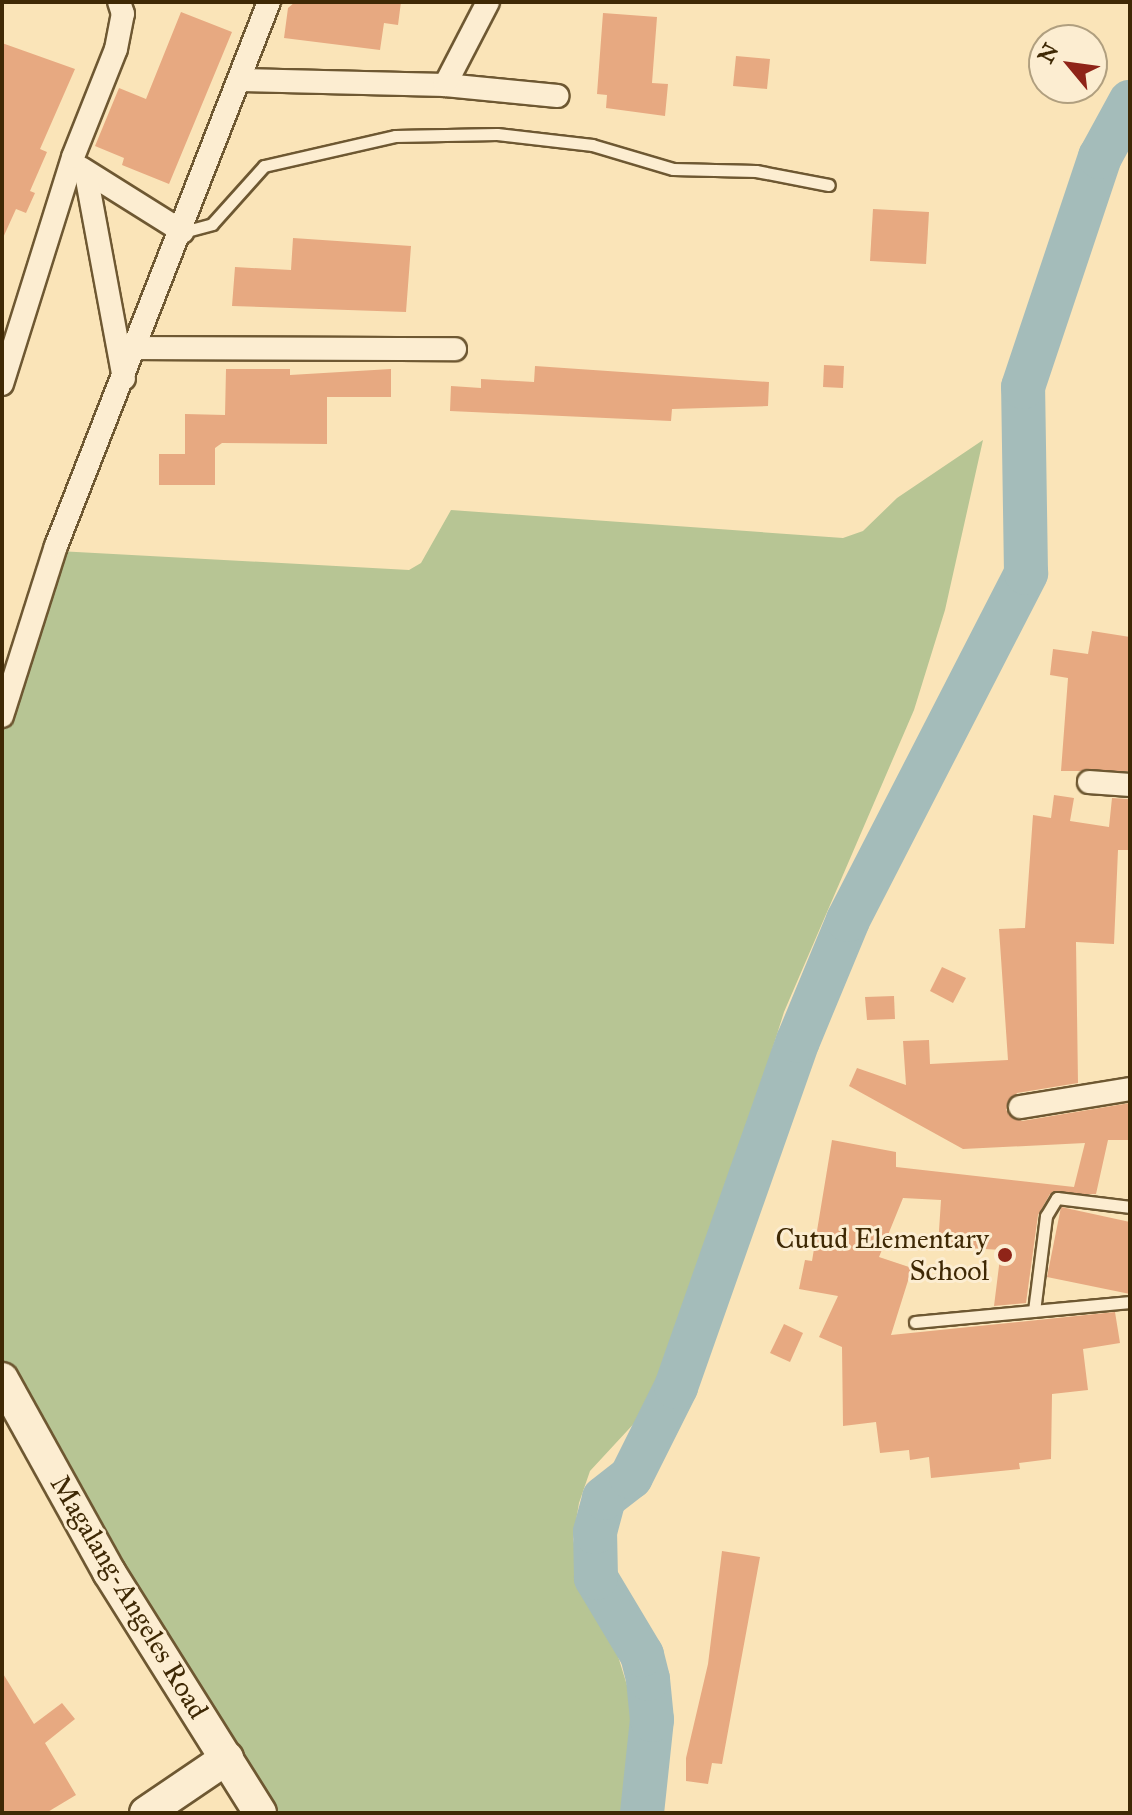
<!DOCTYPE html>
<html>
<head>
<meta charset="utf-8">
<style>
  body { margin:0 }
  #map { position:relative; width:1132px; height:1815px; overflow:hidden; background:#fae4b8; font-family:"IM FELL Great Primer",serif }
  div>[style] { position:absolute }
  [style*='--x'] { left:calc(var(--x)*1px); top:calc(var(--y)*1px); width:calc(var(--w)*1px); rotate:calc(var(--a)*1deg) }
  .green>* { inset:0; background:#b7c594 }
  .river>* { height:44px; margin:-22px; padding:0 22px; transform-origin:22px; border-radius:22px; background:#a4bcba }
  .building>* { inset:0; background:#e7a981 }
  .roads { filter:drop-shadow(2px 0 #6e5832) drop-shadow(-2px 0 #6e5832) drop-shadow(0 2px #6e5832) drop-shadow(0 -2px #6e5832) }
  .lane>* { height:11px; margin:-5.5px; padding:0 5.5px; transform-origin:5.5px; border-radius:5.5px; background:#fcedd1 }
  .street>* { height:22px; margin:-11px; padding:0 11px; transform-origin:11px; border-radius:11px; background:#fcedd1 }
  .secondary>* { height:32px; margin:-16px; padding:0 16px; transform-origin:16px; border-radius:16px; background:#fcedd1 }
  .dots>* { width:22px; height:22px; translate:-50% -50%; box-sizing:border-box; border:4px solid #fcedd1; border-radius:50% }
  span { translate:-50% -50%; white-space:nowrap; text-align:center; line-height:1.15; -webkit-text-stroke:6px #fcedd1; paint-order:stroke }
  .poi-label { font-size:28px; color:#3f2905 }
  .right { translate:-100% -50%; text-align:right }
  .street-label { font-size:28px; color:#3f2905 }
  .frame { position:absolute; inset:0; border:4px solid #3f2905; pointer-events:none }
  .north { position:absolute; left:1028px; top:24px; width:80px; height:80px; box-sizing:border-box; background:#fcedd1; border:2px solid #b09f7f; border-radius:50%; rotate:299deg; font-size:22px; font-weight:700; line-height:32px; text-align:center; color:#3f2905 }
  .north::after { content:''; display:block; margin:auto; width:28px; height:36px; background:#8f2418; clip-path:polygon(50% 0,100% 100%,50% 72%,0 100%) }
</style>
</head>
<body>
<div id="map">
  <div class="green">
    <div style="clip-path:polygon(983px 440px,945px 610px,914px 710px,784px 1012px,674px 1361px,652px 1404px,590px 1471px,579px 1503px,573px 1539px,585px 1589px,613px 1640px,634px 1708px,637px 1762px,629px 1813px,271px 1813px,2px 1365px,2px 708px,58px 551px,409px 570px,421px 563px,451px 510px,843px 538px,863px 531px,897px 498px)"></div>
  </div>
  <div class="river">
    <div style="--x:642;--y:1813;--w:94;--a:-83.9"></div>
    <div style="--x:652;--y:1720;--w:41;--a:-95.6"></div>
    <div style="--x:648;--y:1679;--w:25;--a:-104"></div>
    <div style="--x:642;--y:1655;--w:90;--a:-120.9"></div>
    <div style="--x:596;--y:1578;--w:46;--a:-91.2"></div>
    <div style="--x:595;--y:1532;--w:35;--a:-75"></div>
    <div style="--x:604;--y:1498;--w:34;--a:-38"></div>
    <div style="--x:631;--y:1477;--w:101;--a:-63.4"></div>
    <div style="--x:676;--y:1387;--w:367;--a:-70.6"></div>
    <div style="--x:798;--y:1041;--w:131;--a:-67.5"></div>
    <div style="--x:848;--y:920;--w:390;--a:-62.8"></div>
    <div style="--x:1026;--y:573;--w:186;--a:-90.9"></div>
    <div style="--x:1023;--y:387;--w:243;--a:-71.5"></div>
    <div style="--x:1100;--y:157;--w:63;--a:-61.4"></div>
  </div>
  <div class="building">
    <div style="clip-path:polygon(295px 2px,401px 2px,398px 25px,384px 23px,380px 50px,284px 38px,288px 8px)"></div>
    <div style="clip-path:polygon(181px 12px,232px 32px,169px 184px,122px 165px,124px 158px,95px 146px,119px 88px,146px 99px)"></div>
    <div style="clip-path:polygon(603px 13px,657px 17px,652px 83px,668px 84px,665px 116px,606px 108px,607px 95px,597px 94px)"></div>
    <div style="clip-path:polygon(2px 43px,75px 69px,40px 149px,47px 152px,30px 191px,35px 193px,26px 213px,16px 209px,2px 240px)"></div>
    <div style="clip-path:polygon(736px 56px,770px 59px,767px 89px,733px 86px)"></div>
    <div style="clip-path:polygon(873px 209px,929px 212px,926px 264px,870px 261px)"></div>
    <div style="clip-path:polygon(293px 238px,411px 246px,406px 312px,232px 306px,235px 267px,291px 270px)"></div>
    <div style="clip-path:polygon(824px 365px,844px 366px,843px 388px,823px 387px)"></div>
    <div style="clip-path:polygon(535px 366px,769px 382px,768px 406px,672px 409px,671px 421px,450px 411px,451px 386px,481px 388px,481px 379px,534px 382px)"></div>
    <div style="clip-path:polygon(226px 369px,290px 369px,290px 375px,391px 369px,391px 397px,327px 397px,327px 444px,222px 443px,215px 448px,215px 485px,159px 485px,159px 454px,185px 454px,185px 414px,225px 415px)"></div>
    <div style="clip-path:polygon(1092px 631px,1130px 637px,1130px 771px,1061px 771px,1068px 678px,1050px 675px,1053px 649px,1088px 654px)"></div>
    <div style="clip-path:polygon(1054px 795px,1074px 798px,1070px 821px,1109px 827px,1112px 798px,1128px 799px,1130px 850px,1118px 850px,1114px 944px,1076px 942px,1078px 1083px,1017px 1093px,1006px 1110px,1022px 1121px,1130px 1103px,1130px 1140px,1108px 1140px,1096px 1194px,1050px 1194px,1038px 1215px,1026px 1303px,994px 1306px,1001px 1250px,938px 1246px,941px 1200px,903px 1198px,879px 1257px,912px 1268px,891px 1335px,1115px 1312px,1120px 1343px,1083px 1349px,1088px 1390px,1052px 1394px,1051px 1459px,1019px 1463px,1020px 1469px,931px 1478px,929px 1457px,910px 1460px,909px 1450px,880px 1453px,876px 1422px,843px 1426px,842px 1347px,819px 1337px,838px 1296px,799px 1289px,805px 1260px,812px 1261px,832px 1140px,896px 1152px,896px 1167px,1074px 1187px,1085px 1143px,963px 1149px,849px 1086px,857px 1068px,906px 1085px,903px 1041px,929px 1040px,930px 1064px,1008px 1060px,999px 929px,1025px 928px,1033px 815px,1051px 818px)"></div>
    <div style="clip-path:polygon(942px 967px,966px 978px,953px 1003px,930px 991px)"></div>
    <div style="clip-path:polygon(894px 996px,895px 1019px,867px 1020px,865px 997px)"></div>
    <div style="clip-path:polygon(1061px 1207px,1130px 1222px,1130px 1294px,1047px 1277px)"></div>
    <div style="clip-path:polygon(784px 1324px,803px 1333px,790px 1362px,770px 1353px)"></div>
    <div style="clip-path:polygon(722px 1551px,760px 1557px,722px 1764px,712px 1763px,708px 1784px,686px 1781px,686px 1758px,708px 1664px)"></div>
    <div style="clip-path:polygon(2px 1672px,34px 1724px,62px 1703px,75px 1719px,45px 1743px,76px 1795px,46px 1813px,2px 1813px)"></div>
  </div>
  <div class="roads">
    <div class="lane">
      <div style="--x:183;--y:232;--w:30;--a:-15"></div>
      <div style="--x:212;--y:224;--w:78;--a:-48.1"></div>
      <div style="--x:264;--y:166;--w:134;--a:-12.9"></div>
      <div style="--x:395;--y:136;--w:102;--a:-1.1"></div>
      <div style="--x:497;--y:134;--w:96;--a:6.6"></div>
      <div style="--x:592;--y:145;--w:84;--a:16.5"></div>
      <div style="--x:673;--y:169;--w:83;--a:1.4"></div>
      <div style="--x:756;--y:171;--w:74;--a:10.9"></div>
      <div style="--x:1034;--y:1311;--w:96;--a:-82.8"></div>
      <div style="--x:1046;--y:1216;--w:21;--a:-59"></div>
      <div style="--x:1057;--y:1198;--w:74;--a:7"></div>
      <div style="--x:915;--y:1322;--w:216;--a:-5.3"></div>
    </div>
    <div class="street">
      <div style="--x:242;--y:80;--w:203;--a:1.4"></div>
      <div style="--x:445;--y:85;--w:113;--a:5.6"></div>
      <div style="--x:445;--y:85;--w:93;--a:-62.6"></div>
      <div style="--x:81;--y:168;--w:120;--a:32.1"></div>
      <div style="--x:86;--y:174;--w:208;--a:79.5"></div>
      <div style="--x:136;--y:348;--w:319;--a:0.2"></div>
      <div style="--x:2;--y:384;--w:238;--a:-72.6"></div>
      <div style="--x:73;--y:157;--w:116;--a:-68.3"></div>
      <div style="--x:116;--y:49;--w:36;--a:-79"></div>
      <div style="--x:123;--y:14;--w:13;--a:-108"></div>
      <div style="--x:2;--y:716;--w:178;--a:-72.4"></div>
      <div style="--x:56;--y:546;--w:584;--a:-68.62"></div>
      <div style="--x:1089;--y:782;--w:41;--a:4.2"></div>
      <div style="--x:1020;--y:1107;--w:111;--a:-9.3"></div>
    </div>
    <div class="secondary">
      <div style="--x:2;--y:1379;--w:221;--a:61"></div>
      <div style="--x:109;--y:1572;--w:284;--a:57.9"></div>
      <div style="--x:146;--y:1813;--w:98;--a:-34.2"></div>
    </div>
  </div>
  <div class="dots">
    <div style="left:1005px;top:1255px;background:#8f2418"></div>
  </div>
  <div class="poi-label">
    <span class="right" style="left:989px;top:1255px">Cutud Elementary<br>School</span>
  </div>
  <div class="street-label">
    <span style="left:129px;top:1597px;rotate:59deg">Magalang-Angeles Road</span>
  </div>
  <div class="frame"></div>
  <div class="north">N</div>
</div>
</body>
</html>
